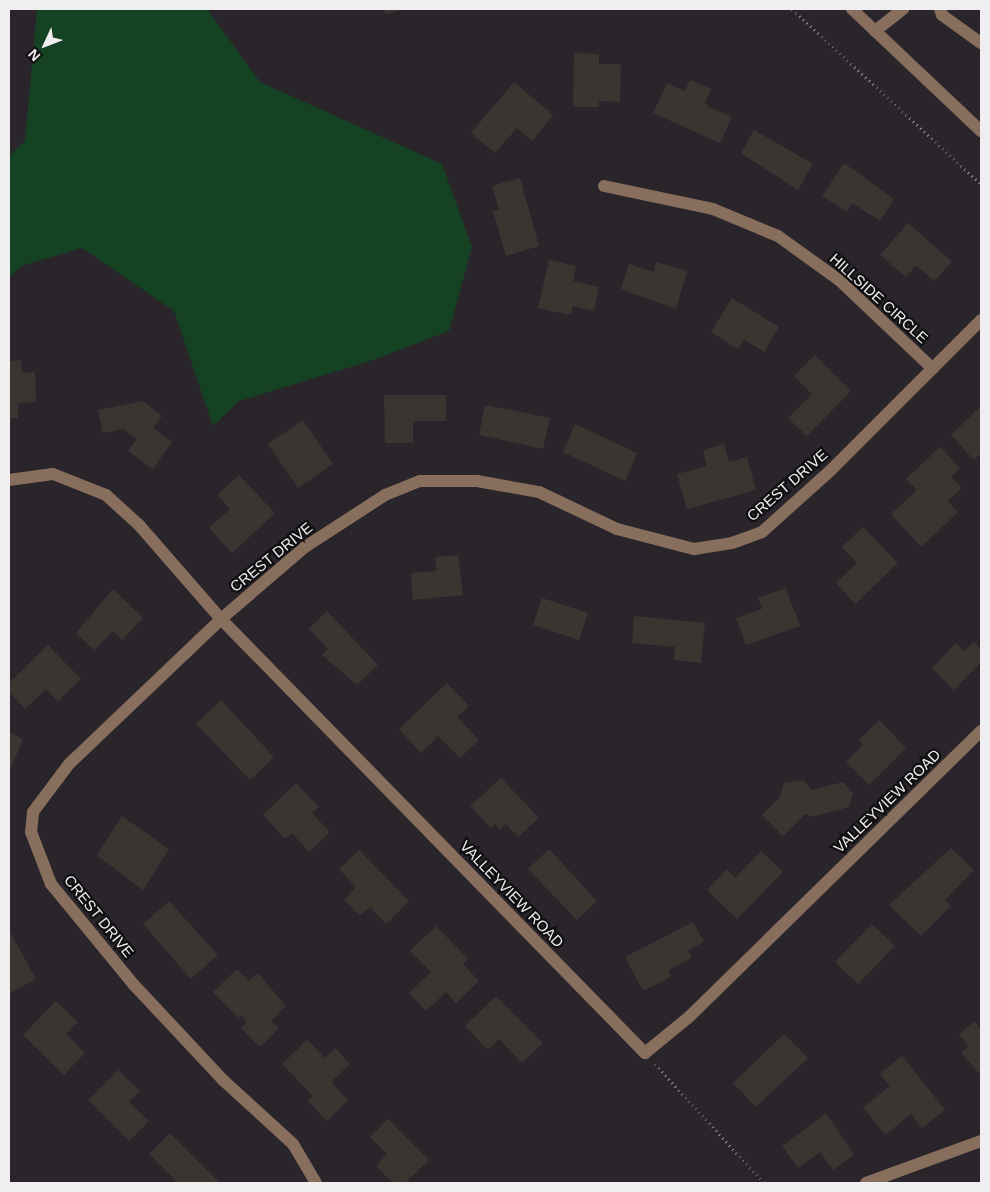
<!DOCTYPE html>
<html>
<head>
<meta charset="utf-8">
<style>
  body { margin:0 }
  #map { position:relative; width:990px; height:1192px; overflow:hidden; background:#29252a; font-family:Helvetica,sans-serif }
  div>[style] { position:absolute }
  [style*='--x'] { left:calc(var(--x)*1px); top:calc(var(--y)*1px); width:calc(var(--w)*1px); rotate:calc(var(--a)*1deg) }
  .green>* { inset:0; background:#144223 }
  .building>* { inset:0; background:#3b3532 }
  .path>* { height:3px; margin-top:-1.5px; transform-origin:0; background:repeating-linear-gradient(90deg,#7e7a7f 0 1px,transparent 0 5px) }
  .minor>* { height:12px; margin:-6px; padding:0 6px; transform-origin:6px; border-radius:6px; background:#886e5d }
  span { translate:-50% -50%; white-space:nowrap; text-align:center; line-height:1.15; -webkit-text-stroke:4.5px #100f11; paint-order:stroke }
  .street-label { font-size:15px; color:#f1eef2 }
  .frame { position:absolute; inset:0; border:10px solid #f1eef2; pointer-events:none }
  .north { position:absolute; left:20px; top:20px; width:50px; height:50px; -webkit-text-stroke:4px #100f11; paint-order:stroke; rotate:227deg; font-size:14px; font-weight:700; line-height:20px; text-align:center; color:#f1eef2 }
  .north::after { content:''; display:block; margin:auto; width:18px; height:22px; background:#f1eef2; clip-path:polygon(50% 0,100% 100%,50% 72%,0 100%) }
</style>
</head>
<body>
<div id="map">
  <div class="green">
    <div style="clip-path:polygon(37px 9px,207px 9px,260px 82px,442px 164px,472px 247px,449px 331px,370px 361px,239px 401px,213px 426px,174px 311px,82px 248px,21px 266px,9px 278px,9px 156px,25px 141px)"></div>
  </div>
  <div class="building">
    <div style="clip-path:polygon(384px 9px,404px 9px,385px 14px)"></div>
    <div style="clip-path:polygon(574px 53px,599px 54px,599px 64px,621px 64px,620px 102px,599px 101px,599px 107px,573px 107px)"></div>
    <div style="clip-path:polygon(690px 80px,711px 89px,705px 102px,709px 107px,732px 117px,720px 143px,653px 113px,667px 83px,685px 91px)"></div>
    <div style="clip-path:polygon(514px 82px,553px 115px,532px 141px,517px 128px,495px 153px,471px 133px)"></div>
    <div style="clip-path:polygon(754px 130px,813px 164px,798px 190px,741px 153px)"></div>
    <div style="clip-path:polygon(844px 163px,894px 199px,880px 221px,852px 203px,847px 212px,822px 196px)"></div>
    <div style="clip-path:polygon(520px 178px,539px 246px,506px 256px,493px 211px,499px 210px,492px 186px)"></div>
    <div style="clip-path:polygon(908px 223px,952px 262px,934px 281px,916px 265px,906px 277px,880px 255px)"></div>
    <div style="clip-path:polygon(549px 260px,576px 266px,573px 281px,599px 287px,594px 311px,573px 306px,571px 315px,538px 308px)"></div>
    <div style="clip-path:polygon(656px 262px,687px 271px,676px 309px,621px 289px,629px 264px,654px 272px)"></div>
    <div style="clip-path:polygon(732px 298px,779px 327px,764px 352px,744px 339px,738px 349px,711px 332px)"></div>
    <div style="clip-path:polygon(815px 355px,851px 391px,807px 436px,788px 418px,812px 394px,794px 376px)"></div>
    <div style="clip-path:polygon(21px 360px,22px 373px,35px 372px,36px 402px,18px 403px,18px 418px,9px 418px,9px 361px)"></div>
    <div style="clip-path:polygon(384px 395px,446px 395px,446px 421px,413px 421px,413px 443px,385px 443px)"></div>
    <div style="clip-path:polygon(143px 401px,162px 416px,153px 428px,172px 442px,153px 469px,128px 451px,137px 439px,123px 429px,103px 433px,98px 410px)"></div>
    <div style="clip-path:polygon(485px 405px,550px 418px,543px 449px,479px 435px)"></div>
    <div style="clip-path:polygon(981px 406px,981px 453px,974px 460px,951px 435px)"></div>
    <div style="clip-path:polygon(303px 420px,333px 464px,298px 488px,268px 444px)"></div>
    <div style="clip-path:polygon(575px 424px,637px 453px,625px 481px,563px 452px)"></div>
    <div style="clip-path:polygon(724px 444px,729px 462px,747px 457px,756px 490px,687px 509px,677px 474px,707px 466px,703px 450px)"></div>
    <div style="clip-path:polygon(940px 447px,960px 468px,951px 477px,962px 488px,948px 501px,958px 512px,921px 547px,891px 514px,917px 490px,906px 479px)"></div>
    <div style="clip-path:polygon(239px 475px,275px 513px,232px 553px,209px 528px,230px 509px,217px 495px)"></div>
    <div style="clip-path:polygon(863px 527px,898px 563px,855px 604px,836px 583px,857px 563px,842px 547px)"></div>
    <div style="clip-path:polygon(458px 555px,463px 595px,413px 600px,411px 573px,437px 571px,435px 557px)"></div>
    <div style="clip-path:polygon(786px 588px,800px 626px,746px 645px,736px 618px,762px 609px,758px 598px)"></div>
    <div style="clip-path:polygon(113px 589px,143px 618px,122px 640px,113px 631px,94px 650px,76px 633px)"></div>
    <div style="clip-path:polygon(542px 598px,588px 613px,579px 640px,533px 625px)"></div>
    <div style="clip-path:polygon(327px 611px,378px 665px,357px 685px,322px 655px,328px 649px,309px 629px)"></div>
    <div style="clip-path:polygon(634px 616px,705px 623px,701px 663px,674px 660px,675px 647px,632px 643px)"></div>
    <div style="clip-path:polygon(974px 642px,981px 649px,981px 662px,954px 690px,932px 668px,956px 643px,964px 651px)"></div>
    <div style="clip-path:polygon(48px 645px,81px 679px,58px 701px,46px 689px,25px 709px,9px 692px,9px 683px)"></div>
    <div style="clip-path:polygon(447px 683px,469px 706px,457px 717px,479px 740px,460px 758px,438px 736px,421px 753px,399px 729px)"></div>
    <div style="clip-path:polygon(221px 700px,274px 757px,250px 780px,196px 724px)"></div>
    <div style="clip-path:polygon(879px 720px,906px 748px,869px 785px,846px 762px,863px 745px,859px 740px)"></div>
    <div style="clip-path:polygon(9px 732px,23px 739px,11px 768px,9px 767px)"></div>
    <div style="clip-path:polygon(501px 778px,539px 818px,518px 837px,506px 824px,500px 830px,495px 824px,491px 828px,470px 806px)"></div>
    <div style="clip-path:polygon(803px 780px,812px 790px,843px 782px,853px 793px,849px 807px,812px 817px,805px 814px,783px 836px,762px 815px,780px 797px,784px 783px)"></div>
    <div style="clip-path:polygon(296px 783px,319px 807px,312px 813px,330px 832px,309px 852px,292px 833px,285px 839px,263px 815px)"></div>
    <div style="clip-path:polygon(122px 816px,169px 849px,143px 890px,97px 855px)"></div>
    <div style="clip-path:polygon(951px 848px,974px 870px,945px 900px,951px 906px,921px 936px,889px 905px)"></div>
    <div style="clip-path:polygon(549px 849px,597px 901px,577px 920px,528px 869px)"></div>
    <div style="clip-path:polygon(359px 850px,409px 901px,386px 924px,370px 907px,360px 916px,344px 900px,356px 887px,339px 869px)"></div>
    <div style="clip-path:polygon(761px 851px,783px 872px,737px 919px,707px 890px,727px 869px,735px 878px)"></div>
    <div style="clip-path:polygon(169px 901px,218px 955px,191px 979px,143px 924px)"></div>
    <div style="clip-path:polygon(693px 922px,704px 942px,688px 950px,692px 958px,668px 970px,671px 977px,643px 991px,625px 957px)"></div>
    <div style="clip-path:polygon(872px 924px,895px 946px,858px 984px,835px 962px)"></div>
    <div style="clip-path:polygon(436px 926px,468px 959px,463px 964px,479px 981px,456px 1003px,446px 992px,426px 1011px,409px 993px,431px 972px,410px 951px)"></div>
    <div style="clip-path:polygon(9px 930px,36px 979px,9px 994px)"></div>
    <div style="clip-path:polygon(237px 969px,249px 981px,258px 973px,286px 1006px,271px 1021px,279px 1028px,260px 1047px,241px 1028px,247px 1022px,241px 1015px,239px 1018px,213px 992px)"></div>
    <div style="clip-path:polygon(496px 996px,543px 1043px,522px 1063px,499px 1039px,488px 1050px,465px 1026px)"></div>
    <div style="clip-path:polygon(56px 1001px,78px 1022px,66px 1034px,85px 1053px,64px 1075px,23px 1035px)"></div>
    <div style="clip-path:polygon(974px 1021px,981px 1029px,981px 1075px,961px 1053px,969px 1046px,959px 1035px)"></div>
    <div style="clip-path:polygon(784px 1034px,808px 1058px,756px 1107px,733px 1083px)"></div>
    <div style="clip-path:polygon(307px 1040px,325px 1058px,335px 1048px,350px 1064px,331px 1082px,348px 1100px,327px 1121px,308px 1101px,313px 1096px,282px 1064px)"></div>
    <div style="clip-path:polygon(902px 1056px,945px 1110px,922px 1128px,911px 1114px,885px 1135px,863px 1107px,890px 1086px,880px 1074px)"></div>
    <div style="clip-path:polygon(118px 1070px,140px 1091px,129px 1102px,149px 1121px,129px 1141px,88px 1100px)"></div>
    <div style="clip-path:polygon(826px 1113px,854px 1155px,833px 1170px,820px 1152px,798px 1168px,782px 1146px)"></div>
    <div style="clip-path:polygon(388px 1119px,429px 1160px,405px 1183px,393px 1183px,376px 1166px,387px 1154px,370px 1137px)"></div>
    <div style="clip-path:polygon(170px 1133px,220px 1183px,178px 1183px,149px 1154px)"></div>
  </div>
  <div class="path">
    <div style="--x:792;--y:9;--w:258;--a:42.8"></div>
    <div style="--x:655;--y:1064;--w:161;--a:47.5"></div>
  </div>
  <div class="minor">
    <div style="--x:852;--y:9;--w:178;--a:43.4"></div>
    <div style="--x:940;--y:9;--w:6;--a:72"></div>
    <div style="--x:942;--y:15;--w:48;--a:35.7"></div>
    <div style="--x:875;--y:31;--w:36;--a:-38"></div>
    <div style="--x:604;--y:186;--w:111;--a:11.9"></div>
    <div style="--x:713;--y:209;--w:70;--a:22.6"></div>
    <div style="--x:778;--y:236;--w:75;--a:35.8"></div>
    <div style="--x:839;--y:280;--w:129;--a:43.4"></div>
    <div style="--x:9;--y:480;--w:44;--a:-7.8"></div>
    <div style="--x:53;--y:474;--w:57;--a:21.6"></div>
    <div style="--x:106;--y:495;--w:45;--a:42.3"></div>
    <div style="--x:139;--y:525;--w:125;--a:48.9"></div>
    <div style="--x:221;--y:619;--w:607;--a:45.67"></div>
    <div style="--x:645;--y:1053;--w:57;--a:-39.3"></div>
    <div style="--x:689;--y:1017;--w:409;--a:-44.4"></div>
    <div style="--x:316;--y:1183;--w:45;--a:-120.5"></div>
    <div style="--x:293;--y:1144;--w:95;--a:-137.6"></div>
    <div style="--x:223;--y:1080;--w:130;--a:-133.1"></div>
    <div style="--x:134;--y:985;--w:131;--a:-129.4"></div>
    <div style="--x:51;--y:884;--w:56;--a:-111"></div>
    <div style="--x:31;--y:832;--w:20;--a:-84"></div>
    <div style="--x:33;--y:812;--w:60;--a:-53.1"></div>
    <div style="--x:69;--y:764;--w:210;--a:-43.6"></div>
    <div style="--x:221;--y:619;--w:111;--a:-40.6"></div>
    <div style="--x:305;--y:547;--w:95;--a:-33"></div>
    <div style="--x:385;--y:495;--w:38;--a:-22"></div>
    <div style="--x:420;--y:481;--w:57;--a:0"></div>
    <div style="--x:477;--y:481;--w:63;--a:10.1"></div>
    <div style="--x:539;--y:492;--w:86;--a:25.4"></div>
    <div style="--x:617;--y:529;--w:80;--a:14.6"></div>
    <div style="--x:694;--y:549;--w:38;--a:-9"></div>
    <div style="--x:732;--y:543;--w:32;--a:-20"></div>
    <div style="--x:762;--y:532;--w:91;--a:-41.9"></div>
    <div style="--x:830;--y:471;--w:214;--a:-45"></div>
    <div style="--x:866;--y:1183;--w:122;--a:-20.1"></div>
  </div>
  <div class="street-label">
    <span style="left:879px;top:298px;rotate:42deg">HILLSIDE CIRCLE</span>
    <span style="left:787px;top:485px;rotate:-41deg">CREST DRIVE</span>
    <span style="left:271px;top:557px;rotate:-39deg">CREST DRIVE</span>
    <span style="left:887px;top:801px;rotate:-44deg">VALLEYVIEW ROAD</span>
    <span style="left:512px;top:894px;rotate:46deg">VALLEYVIEW ROAD</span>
    <span style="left:99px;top:916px;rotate:51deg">CREST DRIVE</span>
  </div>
  <div class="frame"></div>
  <div class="north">N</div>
</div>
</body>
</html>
